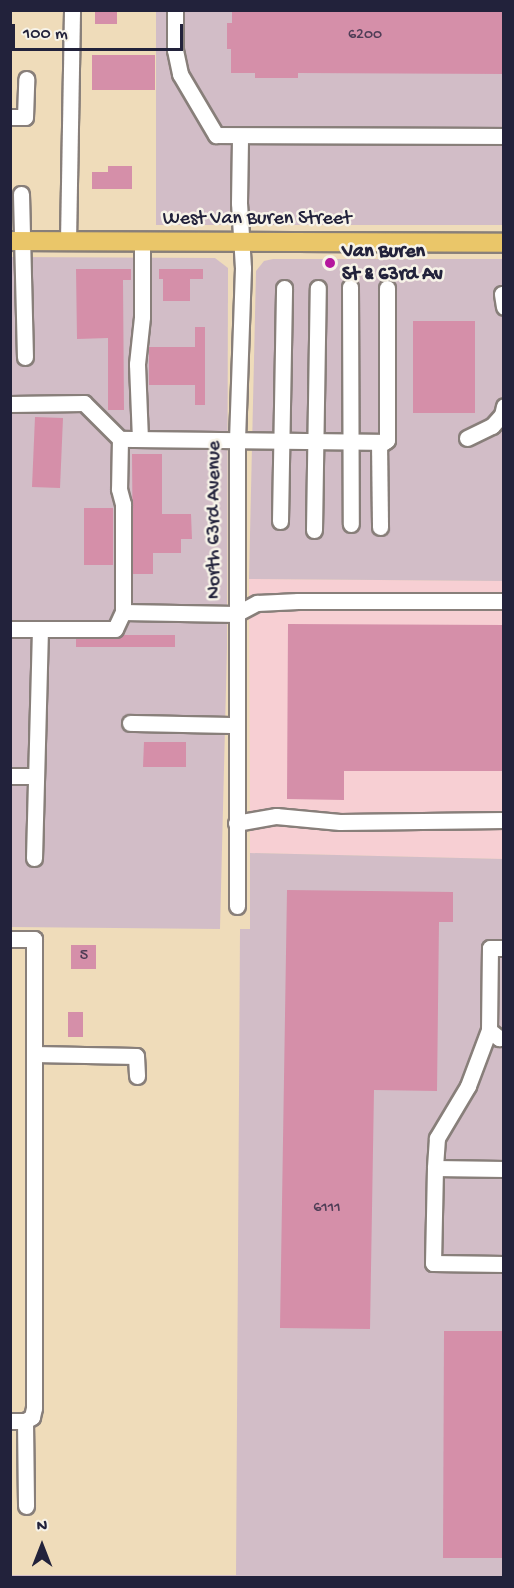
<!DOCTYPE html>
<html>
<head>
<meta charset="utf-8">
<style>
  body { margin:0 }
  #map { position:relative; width:514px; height:1588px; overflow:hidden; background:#efdcba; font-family:"Gochi Hand",sans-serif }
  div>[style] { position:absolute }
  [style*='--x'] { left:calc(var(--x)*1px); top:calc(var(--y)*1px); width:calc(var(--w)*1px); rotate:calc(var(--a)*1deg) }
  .built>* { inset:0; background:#f7cfd3 }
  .industrial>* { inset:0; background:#d2bdc7 }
  .building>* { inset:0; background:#d58fa9 }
  .roads { filter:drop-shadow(2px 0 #887f7a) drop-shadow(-2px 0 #887f7a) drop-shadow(0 2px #887f7a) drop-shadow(0 -2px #887f7a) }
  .minor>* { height:15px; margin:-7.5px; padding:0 7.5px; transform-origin:7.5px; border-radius:7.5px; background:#fff }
  .major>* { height:18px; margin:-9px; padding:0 9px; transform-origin:9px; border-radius:9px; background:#eac669 }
  .dots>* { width:16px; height:16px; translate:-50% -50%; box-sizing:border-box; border:3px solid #f7f3e8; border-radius:50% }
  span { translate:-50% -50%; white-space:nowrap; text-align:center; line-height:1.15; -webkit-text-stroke:5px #f7f3e8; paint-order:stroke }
  .number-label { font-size:16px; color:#4f3d56 }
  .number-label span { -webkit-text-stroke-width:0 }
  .street-label { font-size:20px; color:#22223b }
  .poi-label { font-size:20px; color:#22223b; font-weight:700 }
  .left { translate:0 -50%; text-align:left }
  .frame { position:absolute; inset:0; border:12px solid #22223b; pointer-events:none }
  .north { position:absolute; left:12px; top:1516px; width:60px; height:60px; -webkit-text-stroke:4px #f7f3e8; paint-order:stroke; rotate:0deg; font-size:16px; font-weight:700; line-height:24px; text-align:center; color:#22223b }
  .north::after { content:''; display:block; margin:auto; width:21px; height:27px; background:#22223b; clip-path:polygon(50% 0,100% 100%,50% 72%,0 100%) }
  .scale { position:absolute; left:12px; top:24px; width:171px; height:27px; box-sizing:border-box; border:3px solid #22223b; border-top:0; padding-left:8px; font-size:18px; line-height:21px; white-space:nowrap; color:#22223b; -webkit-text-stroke:4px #f7f3e8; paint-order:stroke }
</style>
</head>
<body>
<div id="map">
  <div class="built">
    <div style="clip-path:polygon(249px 579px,503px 581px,503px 859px,250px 853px)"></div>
  </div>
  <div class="industrial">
    <div style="clip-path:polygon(156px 11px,503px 11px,503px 225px,156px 225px)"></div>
    <div style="clip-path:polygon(11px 257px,215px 258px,228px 268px,227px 647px,220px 929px,11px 927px)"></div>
    <div style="clip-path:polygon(273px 259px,503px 259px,503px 581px,249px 579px,256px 271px,264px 261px)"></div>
    <div style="clip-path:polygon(250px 853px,503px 859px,503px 1577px,11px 1578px,11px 1575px,236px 1575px,240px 929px,250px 929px)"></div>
  </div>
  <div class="building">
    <div style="clip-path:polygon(95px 10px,117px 10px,117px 24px,95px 24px)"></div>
    <div style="clip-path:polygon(232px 10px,504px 10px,504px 74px,298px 73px,298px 78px,255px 78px,255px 73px,231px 73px,231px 49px,227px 49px,227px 23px,232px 23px)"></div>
    <div style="clip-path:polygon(92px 55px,155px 55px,155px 90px,92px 90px)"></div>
    <div style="clip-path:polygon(108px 166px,132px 166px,132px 189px,92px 189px,92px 172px,108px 172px)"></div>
    <div style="clip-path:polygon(76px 269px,131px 269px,131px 280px,123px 280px,124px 410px,108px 410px,108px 338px,77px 339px)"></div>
    <div style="clip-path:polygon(159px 269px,203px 269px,203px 279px,190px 279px,190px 301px,163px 301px,163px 279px,159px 279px)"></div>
    <div style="clip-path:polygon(413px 321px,475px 321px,475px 413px,413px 413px)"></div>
    <div style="clip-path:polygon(195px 327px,205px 327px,205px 405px,195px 405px,195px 385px,149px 385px,149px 347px,195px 347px)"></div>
    <div style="clip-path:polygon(35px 417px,63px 418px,60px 488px,32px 487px)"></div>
    <div style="clip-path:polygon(132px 454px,162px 454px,162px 514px,191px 514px,192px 539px,181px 539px,181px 553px,153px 553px,153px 574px,133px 574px)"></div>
    <div style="clip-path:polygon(84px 508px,113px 508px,113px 565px,84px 565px)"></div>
    <div style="clip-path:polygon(288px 624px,504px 625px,504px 771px,344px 771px,344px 800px,287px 799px)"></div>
    <div style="clip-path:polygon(122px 635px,175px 635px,175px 647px,76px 647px,76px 639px,115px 639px)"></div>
    <div style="clip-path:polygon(144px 742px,186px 742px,186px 767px,143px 767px)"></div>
    <div style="clip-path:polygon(287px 890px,453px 892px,453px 922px,439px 922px,437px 1091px,374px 1090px,370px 1329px,280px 1328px)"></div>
    <div style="clip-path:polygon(71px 945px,96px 945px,96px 969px,71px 969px)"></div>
    <div style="clip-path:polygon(68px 1012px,83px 1012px,83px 1037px,68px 1037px)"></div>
    <div style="clip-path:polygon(444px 1331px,504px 1331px,504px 1558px,443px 1558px)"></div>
  </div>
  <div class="roads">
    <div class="minor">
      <div style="--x:175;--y:10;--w:40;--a:90"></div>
      <div style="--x:175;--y:50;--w:25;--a:78"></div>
      <div style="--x:180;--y:74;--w:71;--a:59.5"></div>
      <div style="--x:216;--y:135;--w:288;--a:0.2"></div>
      <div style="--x:10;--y:117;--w:15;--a:0"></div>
      <div style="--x:25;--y:117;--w:38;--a:-88"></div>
      <div style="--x:21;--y:194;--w:163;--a:88.6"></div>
      <div style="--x:68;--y:241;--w:231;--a:-89"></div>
      <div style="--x:350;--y:287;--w:237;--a:89.8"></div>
      <div style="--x:387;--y:288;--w:152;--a:90"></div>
      <div style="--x:387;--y:440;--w:4;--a:146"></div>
      <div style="--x:384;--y:442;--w:264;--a:-179.3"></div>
      <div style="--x:120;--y:439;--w:50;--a:91.1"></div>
      <div style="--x:119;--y:489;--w:16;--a:75"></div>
      <div style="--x:123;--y:504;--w:108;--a:90"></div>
      <div style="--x:123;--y:612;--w:113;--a:1"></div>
      <div style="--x:236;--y:614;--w:24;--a:-28"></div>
      <div style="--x:257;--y:603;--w:41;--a:-2.8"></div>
      <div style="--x:298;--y:601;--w:206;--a:0"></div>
      <div style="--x:502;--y:294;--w:13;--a:81"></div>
      <div style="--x:10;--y:404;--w:74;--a:-0.8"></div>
      <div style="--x:84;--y:403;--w:51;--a:45"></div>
      <div style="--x:467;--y:438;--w:28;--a:-26"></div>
      <div style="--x:492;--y:426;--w:15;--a:-48"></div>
      <div style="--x:502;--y:415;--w:9;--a:-77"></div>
      <div style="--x:140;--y:439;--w:75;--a:-92.3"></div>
      <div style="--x:137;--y:364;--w:47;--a:-83.9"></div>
      <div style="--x:142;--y:317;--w:76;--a:-90"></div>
      <div style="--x:379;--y:442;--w:85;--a:89.3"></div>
      <div style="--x:280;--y:521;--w:233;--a:-89"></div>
      <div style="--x:314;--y:530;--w:242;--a:-89.1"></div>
      <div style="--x:10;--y:629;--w:105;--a:0"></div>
      <div style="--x:115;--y:629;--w:19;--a:-65"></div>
      <div style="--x:130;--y:723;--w:105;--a:1.1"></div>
      <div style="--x:10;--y:776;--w:26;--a:0"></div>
      <div style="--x:236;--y:823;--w:41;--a:-9.9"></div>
      <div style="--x:276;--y:816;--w:64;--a:5.4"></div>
      <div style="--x:340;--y:822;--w:164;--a:-0.7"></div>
      <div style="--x:34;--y:858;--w:229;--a:-88.5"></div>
      <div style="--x:237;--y:906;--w:466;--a:-90"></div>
      <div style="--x:237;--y:440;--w:172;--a:-88"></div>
      <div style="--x:243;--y:268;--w:65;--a:-93.5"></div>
      <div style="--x:239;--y:203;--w:67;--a:-89.1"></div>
      <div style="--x:10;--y:939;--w:24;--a:0"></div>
      <div style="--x:34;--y:939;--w:469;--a:90"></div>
      <div style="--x:34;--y:1408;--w:9;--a:103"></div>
      <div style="--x:32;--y:1417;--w:8;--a:150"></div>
      <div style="--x:25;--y:1421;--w:15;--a:180"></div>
      <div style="--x:504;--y:948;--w:14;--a:180"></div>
      <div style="--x:490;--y:948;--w:82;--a:90.7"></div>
      <div style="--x:489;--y:1030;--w:13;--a:39"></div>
      <div style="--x:499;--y:1038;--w:5;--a:0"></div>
      <div style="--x:489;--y:1030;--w:60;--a:110.6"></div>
      <div style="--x:468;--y:1086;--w:61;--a:120.8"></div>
      <div style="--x:437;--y:1138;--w:30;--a:94"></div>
      <div style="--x:435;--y:1168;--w:69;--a:0.8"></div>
      <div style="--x:34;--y:1054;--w:102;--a:1.1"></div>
      <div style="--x:136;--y:1056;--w:20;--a:87"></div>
      <div style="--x:435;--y:1168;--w:95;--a:91.2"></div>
      <div style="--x:433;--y:1263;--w:71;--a:0.8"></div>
      <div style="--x:25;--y:1421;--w:85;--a:89.3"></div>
    </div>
    <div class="major">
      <div style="--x:10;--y:241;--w:494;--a:0.2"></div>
    </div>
  </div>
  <div class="dots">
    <div style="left:330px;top:263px;background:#b5179e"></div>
  </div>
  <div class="number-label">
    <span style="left:365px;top:36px">6200</span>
    <span style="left:84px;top:957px">5</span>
    <span style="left:327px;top:1209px">6111</span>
  </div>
  <div class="street-label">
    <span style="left:257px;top:219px">West Van Buren Street</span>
    <span style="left:215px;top:520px;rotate:-90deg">North 63rd Avenue</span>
  </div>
  <div class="poi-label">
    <span class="left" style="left:342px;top:264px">Van Buren<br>St &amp; 63rd Av</span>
  </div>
  <div class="frame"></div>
  <div class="north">N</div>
  <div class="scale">100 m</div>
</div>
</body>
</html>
